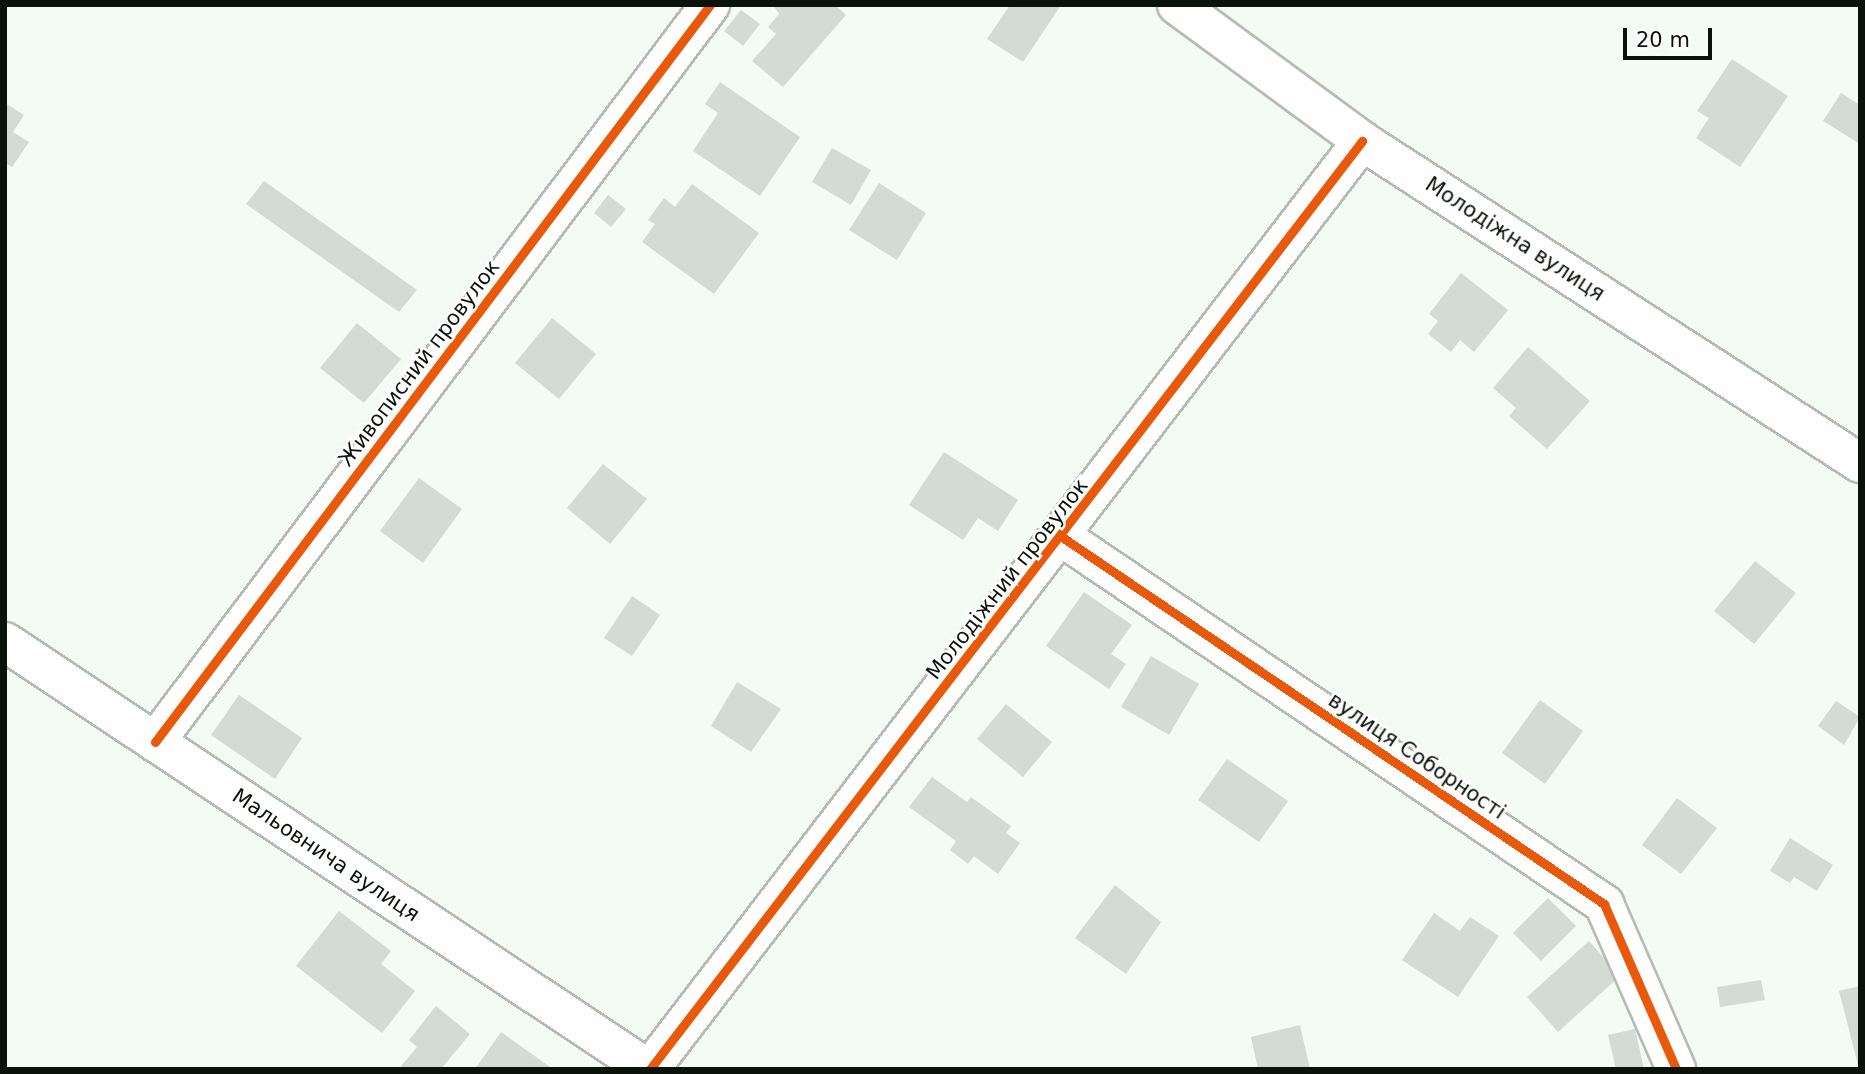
<!DOCTYPE html>
<html>
<head>
<meta charset="utf-8">
<style>
  body { margin:0 }
  #map { position:relative; width:1865px; height:1074px; overflow:hidden; background:#f4faf4; font-family:"DejaVu Sans",sans-serif }
  div>[style] { position:absolute }
  [style*='--x'] { left:calc(var(--x)*1px); top:calc(var(--y)*1px); width:calc(var(--w)*1px); rotate:calc(var(--a)*1deg) }
  .building>* { inset:0; background:#d3dbd4 }
  .roads { filter:drop-shadow(2px 0 #b5bbb5) drop-shadow(-2px 0 #b5bbb5) drop-shadow(0 2px #b5bbb5) drop-shadow(0 -2px #b5bbb5) }
  .minor>* { height:38px; margin:-19px; padding:0 19px; transform-origin:19px; border-radius:19px; background:#fdfefd }
  .cycleway>* { height:9px; margin:-4.5px; padding:0 4.5px; transform-origin:4.5px; border-radius:4.5px; background:#e8590c }
  span { translate:-50% -50%; white-space:nowrap; text-align:center; line-height:1.15; -webkit-text-stroke:5px #fff; paint-order:stroke }
  .street-label { font-size:21px; color:#0a120b }
  .frame { position:absolute; inset:0; border:7px solid #0a120b; pointer-events:none }
  .scale { position:absolute; left:1623px; top:28px; width:89px; height:32px; box-sizing:border-box; border:4px solid #0a120b; border-top:0; padding-left:9px; font-size:21px; line-height:24px; white-space:nowrap; color:#0a120b; -webkit-text-stroke:5px #fff; paint-order:stroke }
</style>
</head>
<body>
<div id="map">
  <div class="building">
    <div style="clip-path:polygon(773px 5px,835px 5px,846px 15px,783px 87px,752px 61px,776px 34px,768px 27px,779px 14px)"></div>
    <div style="clip-path:polygon(1010px 5px,1061px 5px,1023px 62px,987px 39px)"></div>
    <div style="clip-path:polygon(741px 10px,760px 24px,743px 46px,724px 31px)"></div>
    <div style="clip-path:polygon(1732px 59px,1788px 96px,1740px 167px,1696px 138px,1709px 118px,1697px 111px)"></div>
    <div style="clip-path:polygon(720px 82px,800px 137px,760px 196px,693px 151px,718px 113px,705px 104px)"></div>
    <div style="clip-path:polygon(1841px 93px,1860px 105px,1860px 144px,1823px 121px)"></div>
    <div style="clip-path:polygon(5px 103px,24px 115px,13px 132px,29px 142px,12px 167px,5px 163px)"></div>
    <div style="clip-path:polygon(832px 148px,871px 170px,851px 205px,812px 182px)"></div>
    <div style="clip-path:polygon(264px 181px,417px 290px,399px 312px,246px 204px)"></div>
    <div style="clip-path:polygon(879px 183px,926px 213px,897px 260px,849px 230px)"></div>
    <div style="clip-path:polygon(692px 184px,759px 233px,714px 294px,642px 242px,655px 224px,648px 220px,664px 198px,675px 207px)"></div>
    <div style="clip-path:polygon(608px 195px,626px 209px,611px 227px,594px 213px)"></div>
    <div style="clip-path:polygon(1461px 273px,1508px 310px,1474px 352px,1460px 340px,1451px 352px,1428px 334px,1438px 321px,1429px 314px)"></div>
    <div style="clip-path:polygon(552px 318px,596px 354px,559px 399px,515px 363px)"></div>
    <div style="clip-path:polygon(357px 323px,401px 359px,364px 403px,320px 368px)"></div>
    <div style="clip-path:polygon(1528px 347px,1590px 401px,1547px 449px,1509px 416px,1516px 408px,1493px 388px)"></div>
    <div style="clip-path:polygon(944px 452px,1018px 500px,998px 531px,978px 518px,963px 540px,909px 505px)"></div>
    <div style="clip-path:polygon(603px 464px,647px 499px,610px 544px,567px 508px)"></div>
    <div style="clip-path:polygon(419px 478px,462px 509px,423px 563px,380px 531px)"></div>
    <div style="clip-path:polygon(1755px 561px,1796px 593px,1754px 644px,1714px 611px)"></div>
    <div style="clip-path:polygon(1084px 592px,1132px 625px,1111px 654px,1126px 664px,1109px 689px,1046px 646px)"></div>
    <div style="clip-path:polygon(632px 596px,660px 615px,632px 656px,604px 638px)"></div>
    <div style="clip-path:polygon(1151px 656px,1199px 684px,1169px 735px,1121px 707px)"></div>
    <div style="clip-path:polygon(737px 682px,781px 709px,751px 752px,711px 726px)"></div>
    <div style="clip-path:polygon(239px 695px,302px 738px,275px 779px,211px 735px)"></div>
    <div style="clip-path:polygon(1540px 700px,1583px 731px,1545px 784px,1502px 753px)"></div>
    <div style="clip-path:polygon(1836px 701px,1860px 717px,1844px 745px,1818px 726px)"></div>
    <div style="clip-path:polygon(1006px 704px,1052px 742px,1023px 777px,977px 739px)"></div>
    <div style="clip-path:polygon(1227px 759px,1288px 801px,1259px 842px,1198px 800px)"></div>
    <div style="clip-path:polygon(932px 777px,967px 802px,971px 797px,1011px 826px,1006px 833px,1020px 843px,998px 874px,974px 856px,968px 864px,950px 850px,956px 841px,909px 807px)"></div>
    <div style="clip-path:polygon(1677px 798px,1717px 828px,1681px 874px,1642px 845px)"></div>
    <div style="clip-path:polygon(1790px 838px,1833px 865px,1817px 891px,1794px 877px,1790px 883px,1770px 871px)"></div>
    <div style="clip-path:polygon(1115px 885px,1161px 922px,1126px 974px,1075px 938px)"></div>
    <div style="clip-path:polygon(1548px 898px,1576px 926px,1541px 961px,1513px 933px)"></div>
    <div style="clip-path:polygon(339px 911px,391px 951px,381px 964px,415px 991px,382px 1033px,296px 966px)"></div>
    <div style="clip-path:polygon(1434px 913px,1460px 931px,1470px 917px,1499px 936px,1458px 997px,1402px 960px)"></div>
    <div style="clip-path:polygon(1589px 941px,1620px 976px,1558px 1032px,1527px 997px)"></div>
    <div style="clip-path:polygon(1761px 980px,1765px 1000px,1720px 1007px,1717px 987px)"></div>
    <div style="clip-path:polygon(1860px 986px,1860px 1069px,1859px 1069px,1839px 991px)"></div>
    <div style="clip-path:polygon(436px 1006px,470px 1034px,441px 1069px,404px 1069px,401px 1066px,417px 1047px,409px 1040px)"></div>
    <div style="clip-path:polygon(1300px 1025px,1310px 1069px,1258px 1069px,1251px 1037px)"></div>
    <div style="clip-path:polygon(1635px 1029px,1644px 1069px,1616px 1069px,1608px 1035px)"></div>
    <div style="clip-path:polygon(501px 1032px,553px 1069px,475px 1069px)"></div>
  </div>
  <div class="roads">
    <div class="minor">
      <div style="--x:1177;--y:5;--w:230;--a:36.3"></div>
      <div style="--x:1362;--y:141;--w:593;--a:32.89"></div>
      <div style="--x:1062;--y:537;--w:655;--a:34.1"></div>
      <div style="--x:1604;--y:904;--w:180;--a:66.4"></div>
      <div style="--x:5;--y:642;--w:772;--a:33.59"></div>
      <div style="--x:155;--y:742;--w:923;--a:-53.02"></div>
      <div style="--x:650;--y:1069;--w:1170;--a:-52.5"></div>
    </div>
  </div>
  <div class="cycleway">
    <div style="--x:1062;--y:537;--w:655;--a:34.1"></div>
    <div style="--x:1604;--y:904;--w:180;--a:66.4"></div>
    <div style="--x:155;--y:742;--w:923;--a:-53.02"></div>
    <div style="--x:650;--y:1069;--w:1170;--a:-52.5"></div>
  </div>
  <div class="street-label">
    <span style="left:1515px;top:239px;rotate:33deg">Молодіжна вулиця</span>
    <span style="left:419px;top:363px;rotate:-53deg">Живописний провулок</span>
    <span style="left:1007px;top:579px;rotate:-52deg">Молодіжний провулок</span>
    <span style="left:1417px;top:756px;rotate:34deg">вулиця Соборності</span>
    <span style="left:326px;top:855px;rotate:34deg">Мальовнича вулиця</span>
  </div>
  <div class="frame"></div>
  <div class="scale">20 m</div>
</div>
</body>
</html>
